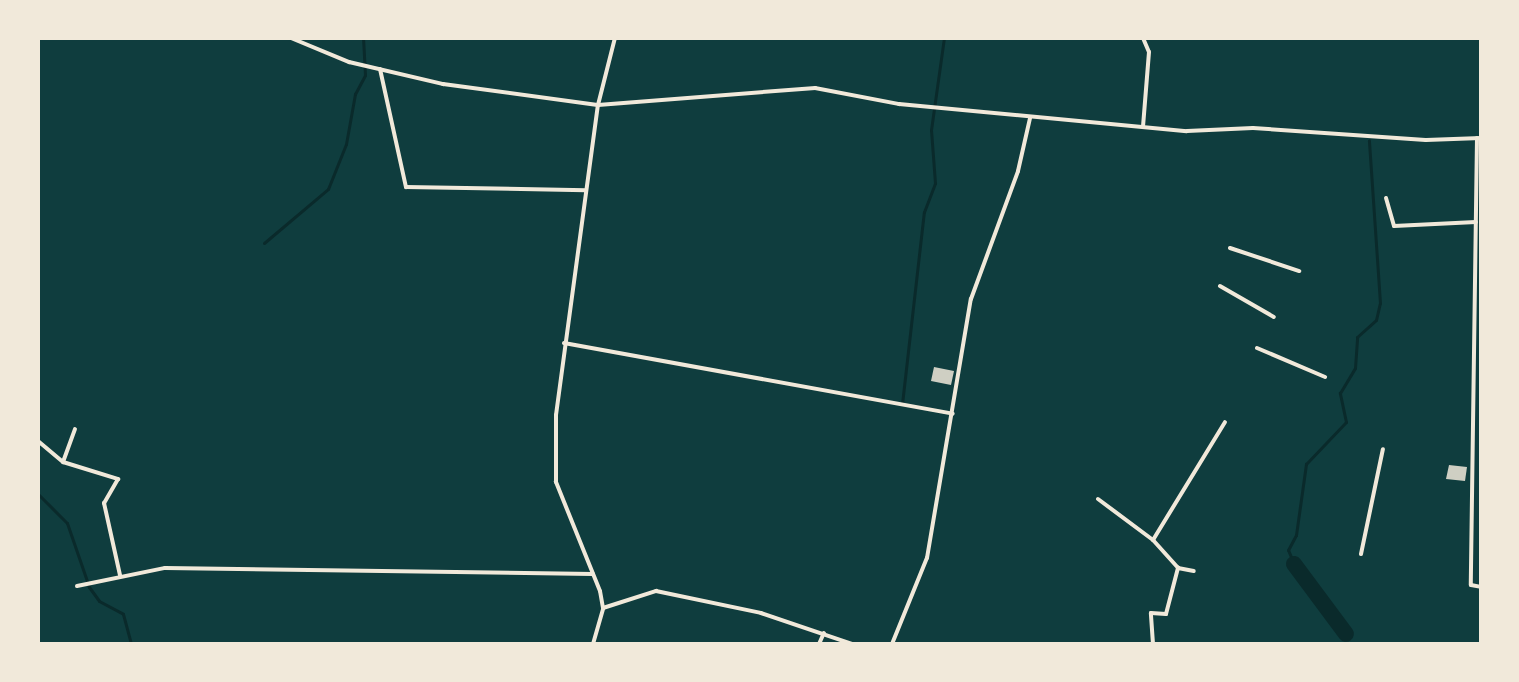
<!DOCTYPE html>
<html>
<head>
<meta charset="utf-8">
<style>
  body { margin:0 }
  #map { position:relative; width:1519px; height:682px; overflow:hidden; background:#0f3d3e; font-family:"Work Sans",sans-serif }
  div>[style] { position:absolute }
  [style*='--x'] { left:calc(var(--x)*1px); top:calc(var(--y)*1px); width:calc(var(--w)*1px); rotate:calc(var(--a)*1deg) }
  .stream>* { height:3px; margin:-1.5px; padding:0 1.5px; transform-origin:1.5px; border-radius:1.5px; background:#0a2a2b }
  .river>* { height:16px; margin:-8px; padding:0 8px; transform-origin:8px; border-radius:8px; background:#0a2a2b }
  .building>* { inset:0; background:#cfcfc3 }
  .minor>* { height:4px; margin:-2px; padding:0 2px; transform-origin:2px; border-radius:2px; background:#f1e9da }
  span { translate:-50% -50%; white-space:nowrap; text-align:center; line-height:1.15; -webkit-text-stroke:8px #f1e9da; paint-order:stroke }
  .frame { position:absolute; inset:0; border:40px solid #f1e9da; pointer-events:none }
</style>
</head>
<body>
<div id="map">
  <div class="stream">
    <div style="--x:264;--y:243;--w:84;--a:-40.2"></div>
    <div style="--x:328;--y:189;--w:48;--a:-68.2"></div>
    <div style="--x:346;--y:144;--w:51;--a:-79.8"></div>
    <div style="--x:355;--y:94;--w:21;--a:-62"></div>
    <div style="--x:365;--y:75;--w:37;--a:-93"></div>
    <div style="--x:902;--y:404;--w:193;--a:-83.5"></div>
    <div style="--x:924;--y:212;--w:31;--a:-69"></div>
    <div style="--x:935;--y:183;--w:53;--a:-94.3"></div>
    <div style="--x:931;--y:130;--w:93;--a:-82"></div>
    <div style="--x:38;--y:494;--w:41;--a:45"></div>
    <div style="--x:67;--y:523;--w:68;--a:71"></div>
    <div style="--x:89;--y:587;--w:17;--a:54"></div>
    <div style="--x:99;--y:601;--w:27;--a:28"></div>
    <div style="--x:123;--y:614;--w:31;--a:75"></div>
    <div style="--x:1294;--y:564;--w:15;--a:-113"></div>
    <div style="--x:1288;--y:550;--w:17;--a:-62"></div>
    <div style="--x:1296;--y:535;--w:72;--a:-82"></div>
    <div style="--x:1306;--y:464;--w:58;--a:-46.4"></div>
    <div style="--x:1346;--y:422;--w:30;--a:-102"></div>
    <div style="--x:1340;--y:393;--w:29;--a:-59"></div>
    <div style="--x:1355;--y:368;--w:31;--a:-86"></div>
    <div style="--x:1357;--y:337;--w:25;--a:-42"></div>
    <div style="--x:1376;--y:320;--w:17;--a:-77"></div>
    <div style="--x:1380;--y:303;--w:163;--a:-93.9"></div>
  </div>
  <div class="river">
    <div style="--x:1294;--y:564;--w:87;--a:53.4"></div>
  </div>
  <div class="building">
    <div style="clip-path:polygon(934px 367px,954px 371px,951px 385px,931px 381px)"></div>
    <div style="clip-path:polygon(1449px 465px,1467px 467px,1465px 481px,1446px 479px)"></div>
  </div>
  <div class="minor">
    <div style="--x:291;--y:38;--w:63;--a:22.5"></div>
    <div style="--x:349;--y:62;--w:97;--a:13.2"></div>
    <div style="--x:443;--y:84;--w:156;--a:7.7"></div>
    <div style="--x:598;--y:105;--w:218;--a:-4.5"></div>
    <div style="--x:815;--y:88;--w:86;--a:10.8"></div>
    <div style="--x:899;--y:104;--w:289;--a:5.4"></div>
    <div style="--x:1187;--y:131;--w:66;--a:-2.6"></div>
    <div style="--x:1253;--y:128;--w:173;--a:4"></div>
    <div style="--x:1426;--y:140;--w:55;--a:-2.1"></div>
    <div style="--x:1143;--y:38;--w:15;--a:67"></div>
    <div style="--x:1149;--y:52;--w:74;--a:94.6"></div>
    <div style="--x:380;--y:69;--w:121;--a:77.6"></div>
    <div style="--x:406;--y:187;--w:180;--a:1"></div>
    <div style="--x:1477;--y:138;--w:447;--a:90.8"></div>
    <div style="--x:1471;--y:585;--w:10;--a:11"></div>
    <div style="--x:1386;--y:198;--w:29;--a:74"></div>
    <div style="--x:1394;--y:226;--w:82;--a:-2.8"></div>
    <div style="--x:1230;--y:248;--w:73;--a:18.4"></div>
    <div style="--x:1220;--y:286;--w:62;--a:29.9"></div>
    <div style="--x:564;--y:343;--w:395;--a:10.3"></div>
    <div style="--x:1257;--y:348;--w:74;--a:23.1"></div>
    <div style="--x:38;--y:441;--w:33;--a:40"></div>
    <div style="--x:63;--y:462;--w:35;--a:-70"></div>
    <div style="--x:63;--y:462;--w:58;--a:17.2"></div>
    <div style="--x:118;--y:479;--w:28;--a:120"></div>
    <div style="--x:104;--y:503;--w:74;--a:77.5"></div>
    <div style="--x:1098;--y:499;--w:69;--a:36.7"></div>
    <div style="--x:1153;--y:540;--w:38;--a:48"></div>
    <div style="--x:1153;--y:540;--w:138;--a:-58.6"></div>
    <div style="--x:1361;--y:554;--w:107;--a:-78.2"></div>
    <div style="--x:77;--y:586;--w:90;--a:-11.6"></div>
    <div style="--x:165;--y:568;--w:428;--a:0.8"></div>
    <div style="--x:603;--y:608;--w:56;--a:-17.8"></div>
    <div style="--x:656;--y:591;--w:107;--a:11.8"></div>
    <div style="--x:761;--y:613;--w:96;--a:18.8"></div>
    <div style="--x:593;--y:644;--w:37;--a:-74"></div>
    <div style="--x:603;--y:608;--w:17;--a:-100"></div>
    <div style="--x:600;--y:591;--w:118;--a:-112"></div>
    <div style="--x:556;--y:482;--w:67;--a:-90"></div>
    <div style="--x:556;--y:415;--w:313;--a:-82.3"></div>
    <div style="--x:598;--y:105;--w:69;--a:-75.8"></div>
    <div style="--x:819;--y:644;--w:12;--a:-66"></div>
    <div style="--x:892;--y:644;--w:93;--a:-67.9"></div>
    <div style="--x:927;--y:558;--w:263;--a:-80.4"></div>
    <div style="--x:971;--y:299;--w:136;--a:-69.8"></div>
    <div style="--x:1018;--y:171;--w:54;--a:-77.2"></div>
    <div style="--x:1153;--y:644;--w:31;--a:-94"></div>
    <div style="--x:1151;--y:613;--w:15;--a:4"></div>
    <div style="--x:1166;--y:614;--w:48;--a:-75.4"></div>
    <div style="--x:1178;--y:568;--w:16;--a:11"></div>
  </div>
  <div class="frame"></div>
</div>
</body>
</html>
